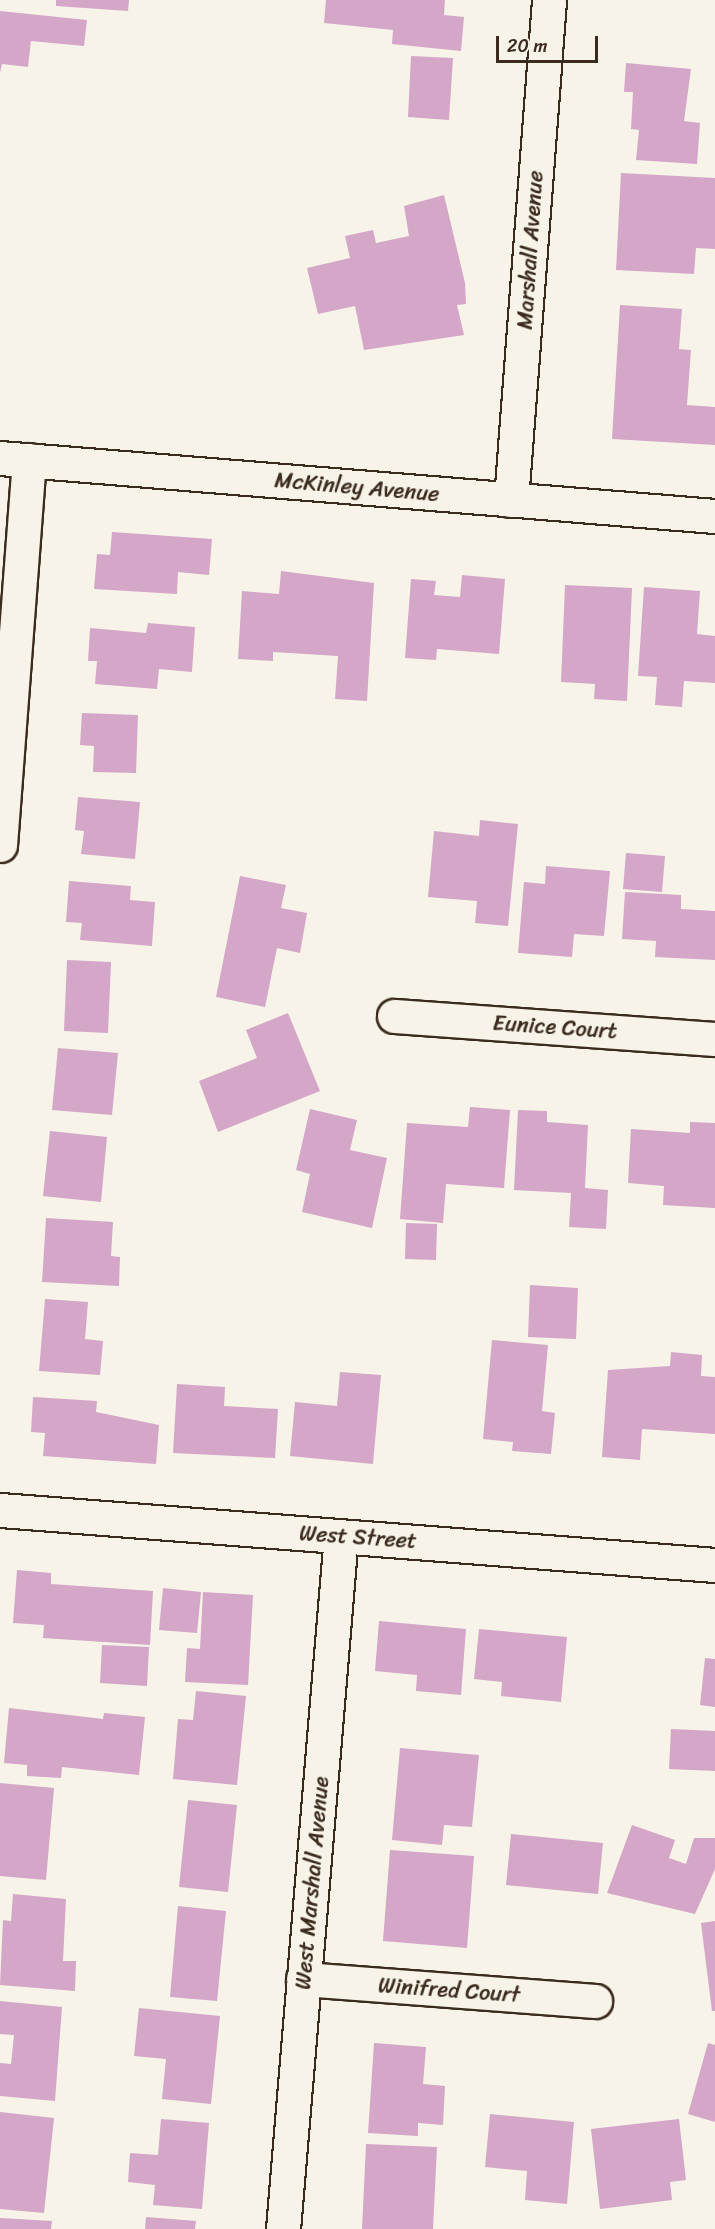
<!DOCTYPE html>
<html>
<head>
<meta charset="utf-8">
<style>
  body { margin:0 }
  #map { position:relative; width:715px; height:2229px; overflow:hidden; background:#f7f3e8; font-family:Sriracha,sans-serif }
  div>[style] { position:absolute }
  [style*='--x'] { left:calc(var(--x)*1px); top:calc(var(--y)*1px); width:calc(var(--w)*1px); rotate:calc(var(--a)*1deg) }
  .building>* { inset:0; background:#d4a6c8 }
  .roads { filter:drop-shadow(2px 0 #3b2a1e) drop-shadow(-2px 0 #3b2a1e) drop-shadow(0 2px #3b2a1e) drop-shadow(0 -2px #3b2a1e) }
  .minor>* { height:33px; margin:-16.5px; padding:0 16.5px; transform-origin:16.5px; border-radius:16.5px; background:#f7f3e8 }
  .secondary>* { height:33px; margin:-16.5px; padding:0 16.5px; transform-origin:16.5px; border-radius:16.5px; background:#f7f3e8 }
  span { translate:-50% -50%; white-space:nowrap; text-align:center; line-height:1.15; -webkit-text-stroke:4.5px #f7f3e8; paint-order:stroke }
  .street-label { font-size:22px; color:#3b2a1e }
  .scale { position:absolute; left:496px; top:36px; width:102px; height:27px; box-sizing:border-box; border:3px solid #3b2a1e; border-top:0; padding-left:8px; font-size:18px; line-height:21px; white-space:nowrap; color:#3b2a1e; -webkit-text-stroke:4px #f7f3e8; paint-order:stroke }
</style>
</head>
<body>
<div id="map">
  <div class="building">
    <div style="clip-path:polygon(56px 0,129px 0,128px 11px,56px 6px)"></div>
    <div style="clip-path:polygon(326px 0,445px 0,444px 15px,464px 17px,461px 51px,392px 44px,393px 30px,324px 23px)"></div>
    <div style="clip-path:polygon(0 11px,87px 20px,84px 46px,31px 41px,28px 67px,2px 64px,0 73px)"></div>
    <div style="clip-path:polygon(411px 56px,453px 58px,449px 120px,408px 117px)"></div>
    <div style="clip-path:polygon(626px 63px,691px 69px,684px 121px,700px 123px,697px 164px,636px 160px,639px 130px,631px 129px,633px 92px,624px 92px)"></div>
    <div style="clip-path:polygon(621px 173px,715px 178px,715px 249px,696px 248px,694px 274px,616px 270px)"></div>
    <div style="clip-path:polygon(444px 195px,465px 283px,466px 304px,457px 305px,464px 335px,364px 350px,355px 306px,318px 314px,307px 268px,350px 258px,345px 236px,373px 230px,376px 243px,409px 236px,404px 206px)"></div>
    <div style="clip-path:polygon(620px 305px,682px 309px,679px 349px,691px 350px,687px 405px,715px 407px,715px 445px,612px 439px)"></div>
    <div style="clip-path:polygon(112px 532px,212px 539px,209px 575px,178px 572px,177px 594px,94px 589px,97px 554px,110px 555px)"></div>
    <div style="clip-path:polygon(281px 571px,374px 583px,367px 701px,335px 699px,338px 656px,273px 652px,273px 661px,238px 659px,242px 591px,279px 594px)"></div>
    <div style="clip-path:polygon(462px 575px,505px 579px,499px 654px,437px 649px,436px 660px,405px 658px,411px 579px,436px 581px,434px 595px,460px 597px)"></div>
    <div style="clip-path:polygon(565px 585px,632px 588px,627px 701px,594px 699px,595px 684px,561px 682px)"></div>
    <div style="clip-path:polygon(644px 587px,700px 591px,697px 634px,715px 636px,715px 683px,684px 681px,682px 707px,655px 705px,657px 677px,638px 676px)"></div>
    <div style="clip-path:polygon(148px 623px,195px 627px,192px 672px,159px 669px,157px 689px,95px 684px,97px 661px,88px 661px,90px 628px,146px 633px)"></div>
    <div style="clip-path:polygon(82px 713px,138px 715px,136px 773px,93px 772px,94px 746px,80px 745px)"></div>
    <div style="clip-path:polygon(78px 797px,140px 802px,135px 859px,81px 854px,84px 831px,75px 830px)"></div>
    <div style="clip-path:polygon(480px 820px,518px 824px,508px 926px,475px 923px,477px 901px,428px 897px,434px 831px,479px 836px)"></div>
    <div style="clip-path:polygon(626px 853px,665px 856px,662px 892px,623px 889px)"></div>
    <div style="clip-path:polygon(546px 866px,610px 871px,604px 936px,574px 934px,572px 957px,518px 953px,524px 882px,545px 884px)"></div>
    <div style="clip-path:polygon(240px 876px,286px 885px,281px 908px,307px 913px,300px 953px,277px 948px,265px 1007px,216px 997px)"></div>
    <div style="clip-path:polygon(69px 881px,131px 886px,130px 900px,155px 902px,152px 946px,80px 940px,82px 923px,66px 922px)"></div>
    <div style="clip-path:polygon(625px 892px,681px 895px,681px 909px,715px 911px,715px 960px,655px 957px,656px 941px,622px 939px)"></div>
    <div style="clip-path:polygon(67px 960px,111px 962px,108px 1033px,64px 1031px)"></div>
    <div style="clip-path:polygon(288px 1013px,320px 1091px,218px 1132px,199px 1081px,257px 1058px,246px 1030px)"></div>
    <div style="clip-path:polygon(58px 1048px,118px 1053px,112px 1115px,52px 1110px)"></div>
    <div style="clip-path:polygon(470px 1107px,510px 1110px,504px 1188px,446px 1184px,443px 1223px,400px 1219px,407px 1123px,468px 1127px)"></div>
    <div style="clip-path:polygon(310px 1109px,357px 1120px,350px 1150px,387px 1158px,372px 1228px,302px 1212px,310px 1174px,296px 1170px)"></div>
    <div style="clip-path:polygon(518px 1110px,547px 1111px,547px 1122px,588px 1125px,585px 1188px,608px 1190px,606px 1229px,569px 1227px,571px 1193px,514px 1190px)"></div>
    <div style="clip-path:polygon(690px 1122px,715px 1123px,715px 1208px,663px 1205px,664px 1186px,628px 1183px,631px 1129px,690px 1133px)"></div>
    <div style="clip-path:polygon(50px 1131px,107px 1137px,101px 1202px,43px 1196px)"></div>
    <div style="clip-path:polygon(46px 1218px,113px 1222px,111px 1256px,120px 1257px,119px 1286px,42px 1282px)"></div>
    <div style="clip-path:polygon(406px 1223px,437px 1224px,436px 1260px,405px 1259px)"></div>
    <div style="clip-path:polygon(530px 1285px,578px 1288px,576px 1339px,528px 1337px)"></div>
    <div style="clip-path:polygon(45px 1299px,88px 1302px,85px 1339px,103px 1341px,100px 1375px,39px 1371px)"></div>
    <div style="clip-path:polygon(492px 1340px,548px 1345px,542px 1411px,555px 1413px,551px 1454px,512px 1451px,513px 1442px,483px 1439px)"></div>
    <div style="clip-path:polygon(671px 1352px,702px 1355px,701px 1376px,715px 1377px,715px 1434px,642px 1429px,640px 1460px,602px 1457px,608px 1370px,670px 1366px)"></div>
    <div style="clip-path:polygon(340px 1372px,381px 1375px,373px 1464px,290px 1456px,295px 1402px,337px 1406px)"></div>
    <div style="clip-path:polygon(177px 1384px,225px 1387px,224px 1406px,278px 1409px,275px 1458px,173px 1453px)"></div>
    <div style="clip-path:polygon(33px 1397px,97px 1401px,96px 1412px,159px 1425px,156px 1464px,43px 1456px,45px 1433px,31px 1432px)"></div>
    <div style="clip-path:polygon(17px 1570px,51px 1573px,51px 1584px,153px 1591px,150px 1645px,43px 1638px,44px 1625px,13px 1623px)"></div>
    <div style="clip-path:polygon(163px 1588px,201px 1592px,197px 1633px,159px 1630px)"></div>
    <div style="clip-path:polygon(203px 1592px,253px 1595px,248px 1685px,185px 1682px,187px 1648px,200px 1649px)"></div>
    <div style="clip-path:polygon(379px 1621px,466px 1629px,461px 1695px,416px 1691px,417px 1675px,375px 1671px)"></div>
    <div style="clip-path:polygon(479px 1629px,567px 1637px,561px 1702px,501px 1696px,502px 1682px,474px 1679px)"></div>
    <div style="clip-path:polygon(102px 1645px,149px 1647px,147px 1686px,100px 1683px)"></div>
    <div style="clip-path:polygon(705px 1658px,715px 1659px,715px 1707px,700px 1705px)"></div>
    <div style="clip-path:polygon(196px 1691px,246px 1696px,237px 1785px,173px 1779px,178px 1719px,193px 1720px)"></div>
    <div style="clip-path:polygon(9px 1708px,103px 1719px,104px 1713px,145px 1717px,139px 1775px,62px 1767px,61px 1778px,27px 1776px,27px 1765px,4px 1763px)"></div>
    <div style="clip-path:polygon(671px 1729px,715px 1731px,715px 1771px,669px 1769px)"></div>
    <div style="clip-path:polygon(400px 1748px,479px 1755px,472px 1827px,444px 1825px,442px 1845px,392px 1840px)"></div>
    <div style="clip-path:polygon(0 1783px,54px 1788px,46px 1880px,0 1876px)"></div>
    <div style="clip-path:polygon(188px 1800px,237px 1805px,228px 1892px,179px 1887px)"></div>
    <div style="clip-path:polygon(632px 1825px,675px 1840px,669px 1858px,686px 1864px,694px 1838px,715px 1838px,715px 1869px,695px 1914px,607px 1893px)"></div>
    <div style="clip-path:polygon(511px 1834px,603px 1843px,598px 1894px,506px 1885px)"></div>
    <div style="clip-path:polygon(390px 1850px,474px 1856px,467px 1948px,383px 1941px)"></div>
    <div style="clip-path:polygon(13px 1894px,66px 1899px,63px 1961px,76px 1961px,75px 1991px,0 1985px,3px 1920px,11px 1921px)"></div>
    <div style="clip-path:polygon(178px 1906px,226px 1911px,217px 2001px,170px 1997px)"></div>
    <div style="clip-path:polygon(715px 1921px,715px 2011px,712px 2011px,701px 1923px)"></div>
    <div style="clip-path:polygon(0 2001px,62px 2007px,55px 2101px,0 2096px,0 2063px,11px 2064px,14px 2035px,0 2034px)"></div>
    <div style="clip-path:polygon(139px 2008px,220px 2016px,211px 2104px,162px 2099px,166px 2059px,134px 2056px)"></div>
    <div style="clip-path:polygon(374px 2043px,426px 2047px,423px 2084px,445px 2086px,443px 2125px,418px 2123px,418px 2136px,368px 2133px)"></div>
    <div style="clip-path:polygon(708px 2043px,715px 2045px,715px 2122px,688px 2114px)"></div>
    <div style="clip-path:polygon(0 2112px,54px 2118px,44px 2213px,0 2209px)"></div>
    <div style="clip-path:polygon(490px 2114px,574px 2122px,567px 2204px,525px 2200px,527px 2171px,485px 2167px)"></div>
    <div style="clip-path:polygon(161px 2119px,209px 2123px,202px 2209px,153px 2205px,155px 2185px,128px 2182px,130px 2153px,158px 2155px)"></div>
    <div style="clip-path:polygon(679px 2119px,686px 2180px,670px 2182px,672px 2200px,600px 2209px,591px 2129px)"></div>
    <div style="clip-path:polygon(366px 2144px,437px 2147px,433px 2229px,362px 2229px)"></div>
    <div style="clip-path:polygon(146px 2217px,196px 2221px,195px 2229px,145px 2229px)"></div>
    <div style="clip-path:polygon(0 2218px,52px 2221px,51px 2229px,0 2229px)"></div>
  </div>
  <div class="roads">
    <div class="minor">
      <div style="--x:0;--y:458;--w:717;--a:4.64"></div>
      <div style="--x:511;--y:500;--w:501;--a:-85.65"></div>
      <div style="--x:0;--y:845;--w:386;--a:-85.7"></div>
      <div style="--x:394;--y:1016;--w:322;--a:4.1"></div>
      <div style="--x:303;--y:1979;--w:293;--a:4.3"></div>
      <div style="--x:283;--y:2229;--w:695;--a:-85.22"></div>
    </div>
    <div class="secondary">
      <div style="--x:0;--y:1510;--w:717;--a:4.4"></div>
    </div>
  </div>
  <div class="street-label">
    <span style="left:530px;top:250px;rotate:-86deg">Marshall Avenue</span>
    <span style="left:357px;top:487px;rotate:5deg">McKinley Avenue</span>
    <span style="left:555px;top:1027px;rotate:4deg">Eunice Court</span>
    <span style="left:358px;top:1537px;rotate:4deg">West Street</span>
    <span style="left:312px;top:1883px;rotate:-85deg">West Marshall Avenue</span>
    <span style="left:449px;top:1990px;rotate:4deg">Winifred Court</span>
  </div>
  <div class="scale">20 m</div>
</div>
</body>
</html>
